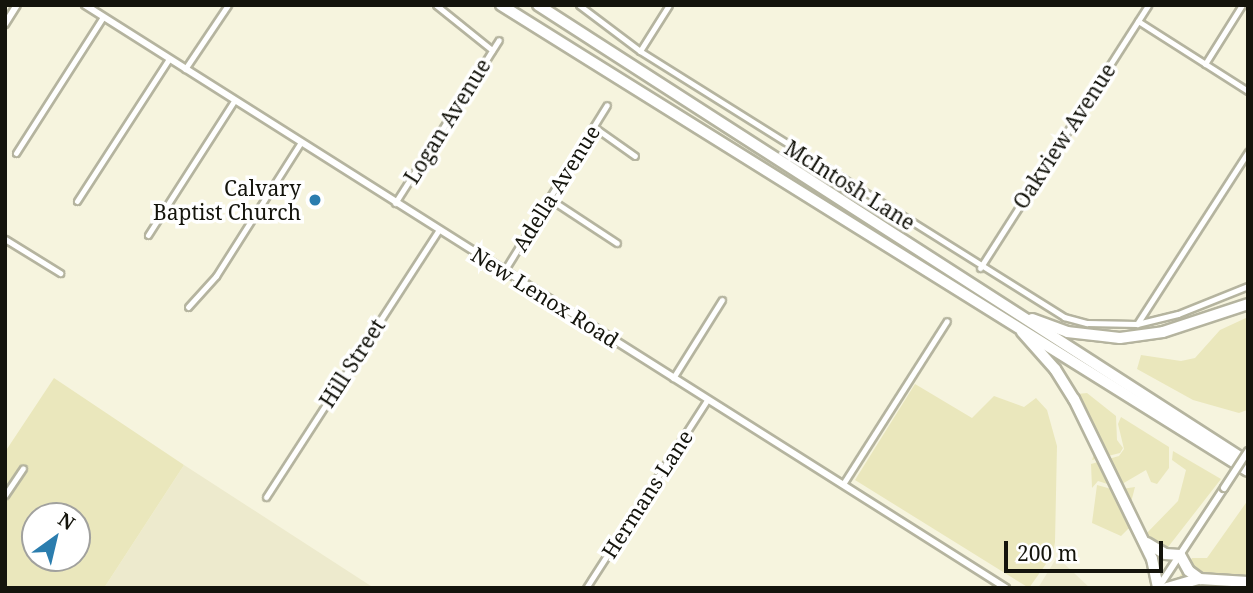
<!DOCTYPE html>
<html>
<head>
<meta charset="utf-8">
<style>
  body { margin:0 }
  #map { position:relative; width:1253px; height:593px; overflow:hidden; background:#f6f4de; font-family:"Noto Serif",serif }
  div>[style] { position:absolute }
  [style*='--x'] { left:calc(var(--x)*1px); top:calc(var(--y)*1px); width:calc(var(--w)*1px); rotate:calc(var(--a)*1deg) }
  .built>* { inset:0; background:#edeacd }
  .green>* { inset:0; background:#eae7bc }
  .roads { filter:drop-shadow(2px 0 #b5b49f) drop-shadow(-2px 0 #b5b49f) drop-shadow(0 2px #b5b49f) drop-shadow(0 -2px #b5b49f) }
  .minor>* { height:5px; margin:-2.5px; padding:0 2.5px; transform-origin:2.5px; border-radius:2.5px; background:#fff }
  .tertiary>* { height:6px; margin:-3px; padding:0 3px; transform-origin:3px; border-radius:3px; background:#fff }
  .motorway>* { height:10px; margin:-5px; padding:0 5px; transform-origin:5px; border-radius:5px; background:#fff }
  .bridges { filter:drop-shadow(2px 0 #b5b49f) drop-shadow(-2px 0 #b5b49f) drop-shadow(0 2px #b5b49f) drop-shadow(0 -2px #b5b49f) }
  .tertiary-bridge>* { height:6px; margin:-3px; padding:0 3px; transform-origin:3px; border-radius:3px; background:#fff }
  .dots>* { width:19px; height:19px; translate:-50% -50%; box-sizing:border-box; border:4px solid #fff; border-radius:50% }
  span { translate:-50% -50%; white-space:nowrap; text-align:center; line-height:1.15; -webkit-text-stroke:7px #fff; paint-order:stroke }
  .street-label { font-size:21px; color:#14140c }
  .poi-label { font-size:21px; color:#14140c }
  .right { translate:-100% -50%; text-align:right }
  .frame { position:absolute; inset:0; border:7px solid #14140c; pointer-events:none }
  .north { position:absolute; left:21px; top:502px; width:70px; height:70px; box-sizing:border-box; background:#fff; border:2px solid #a1a19e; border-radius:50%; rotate:34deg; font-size:19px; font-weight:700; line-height:28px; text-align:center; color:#14140c }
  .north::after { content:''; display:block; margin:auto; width:24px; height:32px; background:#2b7dae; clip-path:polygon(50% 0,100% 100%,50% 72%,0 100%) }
  .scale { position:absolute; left:1004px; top:541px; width:159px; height:32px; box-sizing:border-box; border:4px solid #14140c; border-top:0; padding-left:9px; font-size:21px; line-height:24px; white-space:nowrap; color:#14140c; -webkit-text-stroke:5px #fff; paint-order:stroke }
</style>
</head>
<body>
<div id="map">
  <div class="built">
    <div style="clip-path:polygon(184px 465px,374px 588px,104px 588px)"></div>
    <div style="clip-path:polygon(1057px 557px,1090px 588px,1038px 588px)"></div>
  </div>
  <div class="green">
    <div style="clip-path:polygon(1248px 317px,1247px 410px,1239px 413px,1193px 400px,1137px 369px,1141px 355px,1181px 361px,1195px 358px,1220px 330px)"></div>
    <div style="clip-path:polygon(evenodd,54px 378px,184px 465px,104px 588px,5px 588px,5px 452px,54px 378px,35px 516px,77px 516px,77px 558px,35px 558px,35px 516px)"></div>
    <div style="clip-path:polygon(915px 384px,972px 418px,994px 396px,1024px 407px,1036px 398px,1047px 410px,1057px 446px,1055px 542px,1053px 554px,1029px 588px,855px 480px)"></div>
    <div style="clip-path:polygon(1087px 393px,1116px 416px,1117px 440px,1123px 448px,1120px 453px,1092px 460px,1098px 444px,1075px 401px,1077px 394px)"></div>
    <div style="clip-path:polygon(1121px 417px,1169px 447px,1169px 468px,1157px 484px,1151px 482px,1146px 470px,1117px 487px,1098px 481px,1092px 488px,1091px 464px,1119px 456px,1124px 449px,1118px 424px)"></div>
    <div style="clip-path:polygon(1173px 451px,1221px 479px,1165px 551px,1144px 536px,1178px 501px,1186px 470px,1172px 460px)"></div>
    <div style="clip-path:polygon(1097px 485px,1115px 490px,1135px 487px,1129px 510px,1143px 526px,1128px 529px,1121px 536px,1092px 523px)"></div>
    <div style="clip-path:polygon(1248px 500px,1248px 588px,1172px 588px,1192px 558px,1207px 558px)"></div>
  </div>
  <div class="roads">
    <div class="minor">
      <div style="--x:436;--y:5;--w:72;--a:38.8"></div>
      <div style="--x:579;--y:5;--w:76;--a:37"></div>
      <div style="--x:640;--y:51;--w:501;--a:32.1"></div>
      <div style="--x:1064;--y:317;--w:24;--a:15"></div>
      <div style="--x:1087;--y:323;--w:50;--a:1.1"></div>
      <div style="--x:1137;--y:324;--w:42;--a:-13.7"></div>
      <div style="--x:1178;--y:314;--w:75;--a:-21.8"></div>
      <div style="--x:1138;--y:21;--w:130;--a:32.5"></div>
      <div style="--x:640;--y:51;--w:54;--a:-57.8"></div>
      <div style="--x:1205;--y:64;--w:70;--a:-57.9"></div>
      <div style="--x:185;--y:69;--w:77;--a:-56.1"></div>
      <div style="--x:594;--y:127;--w:50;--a:35.3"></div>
      <div style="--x:16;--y:153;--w:161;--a:-57.4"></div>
      <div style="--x:550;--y:199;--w:80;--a:33.3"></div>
      <div style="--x:77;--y:201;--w:169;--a:-57.1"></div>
      <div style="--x:395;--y:203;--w:193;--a:-57.5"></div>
      <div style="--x:148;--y:235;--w:159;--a:-57.3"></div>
      <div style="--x:5;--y:239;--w:65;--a:31.7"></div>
      <div style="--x:980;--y:268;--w:312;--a:-57.4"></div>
      <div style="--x:504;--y:271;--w:195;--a:-58.2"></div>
      <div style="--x:188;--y:307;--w:42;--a:-47.9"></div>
      <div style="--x:216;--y:276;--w:159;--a:-57.6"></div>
      <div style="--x:1137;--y:324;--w:205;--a:-57.2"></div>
      <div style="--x:673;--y:378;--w:92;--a:-57.9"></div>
      <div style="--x:843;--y:484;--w:193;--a:-57.5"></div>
      <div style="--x:5;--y:495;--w:32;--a:-56"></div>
      <div style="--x:266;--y:497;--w:318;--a:-57.1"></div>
      <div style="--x:586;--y:588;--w:224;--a:-57.2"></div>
    </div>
    <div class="tertiary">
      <div style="--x:85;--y:5;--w:1090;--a:32.33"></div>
      <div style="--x:5;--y:24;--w:22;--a:-58"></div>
      <div style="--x:1158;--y:588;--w:120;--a:-56.6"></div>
    </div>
    <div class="motorway">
      <div style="--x:501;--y:5;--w:880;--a:31.96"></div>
      <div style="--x:538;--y:5;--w:844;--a:32.77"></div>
      <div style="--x:1032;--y:319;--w:37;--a:20"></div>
      <div style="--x:1067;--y:332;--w:53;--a:6.5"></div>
      <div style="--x:1120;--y:338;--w:43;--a:-7.9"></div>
      <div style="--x:1163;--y:332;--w:89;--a:-18.2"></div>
      <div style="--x:1022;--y:332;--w:50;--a:48.3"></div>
      <div style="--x:1055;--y:369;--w:36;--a:58"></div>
      <div style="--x:1074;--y:399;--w:178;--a:64"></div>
      <div style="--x:1152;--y:559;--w:30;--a:78"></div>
      <div style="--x:1147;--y:543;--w:21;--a:31"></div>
      <div style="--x:1165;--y:554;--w:15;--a:4"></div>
      <div style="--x:1180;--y:555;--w:18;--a:61"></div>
      <div style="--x:1189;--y:571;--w:14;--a:36"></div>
      <div style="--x:1200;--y:579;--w:48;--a:3.6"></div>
      <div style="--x:1167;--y:588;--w:33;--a:-16"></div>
    </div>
  </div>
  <div class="bridges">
    <div class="tertiary-bridge">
      <div style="--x:1224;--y:488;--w:44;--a:-57"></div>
    </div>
  </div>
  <div class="dots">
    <div style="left:315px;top:200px;background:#2b7dae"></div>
  </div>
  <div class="street-label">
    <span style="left:447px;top:121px;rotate:-58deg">Logan Avenue</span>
    <span style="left:1064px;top:136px;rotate:-57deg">Oakview Avenue</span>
    <span style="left:850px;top:185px;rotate:32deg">McIntosh Lane</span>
    <span style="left:556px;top:188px;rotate:-58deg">Adella Avenue</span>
    <span style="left:545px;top:297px;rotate:32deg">New Lenox Road</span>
    <span style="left:352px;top:363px;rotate:-57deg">Hill Street</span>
    <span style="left:647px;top:494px;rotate:-57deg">Hermans Lane</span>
  </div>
  <div class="poi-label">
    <span class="right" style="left:301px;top:200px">Calvary<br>Baptist Church</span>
  </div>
  <div class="frame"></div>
  <div class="north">N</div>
  <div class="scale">200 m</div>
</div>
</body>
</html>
